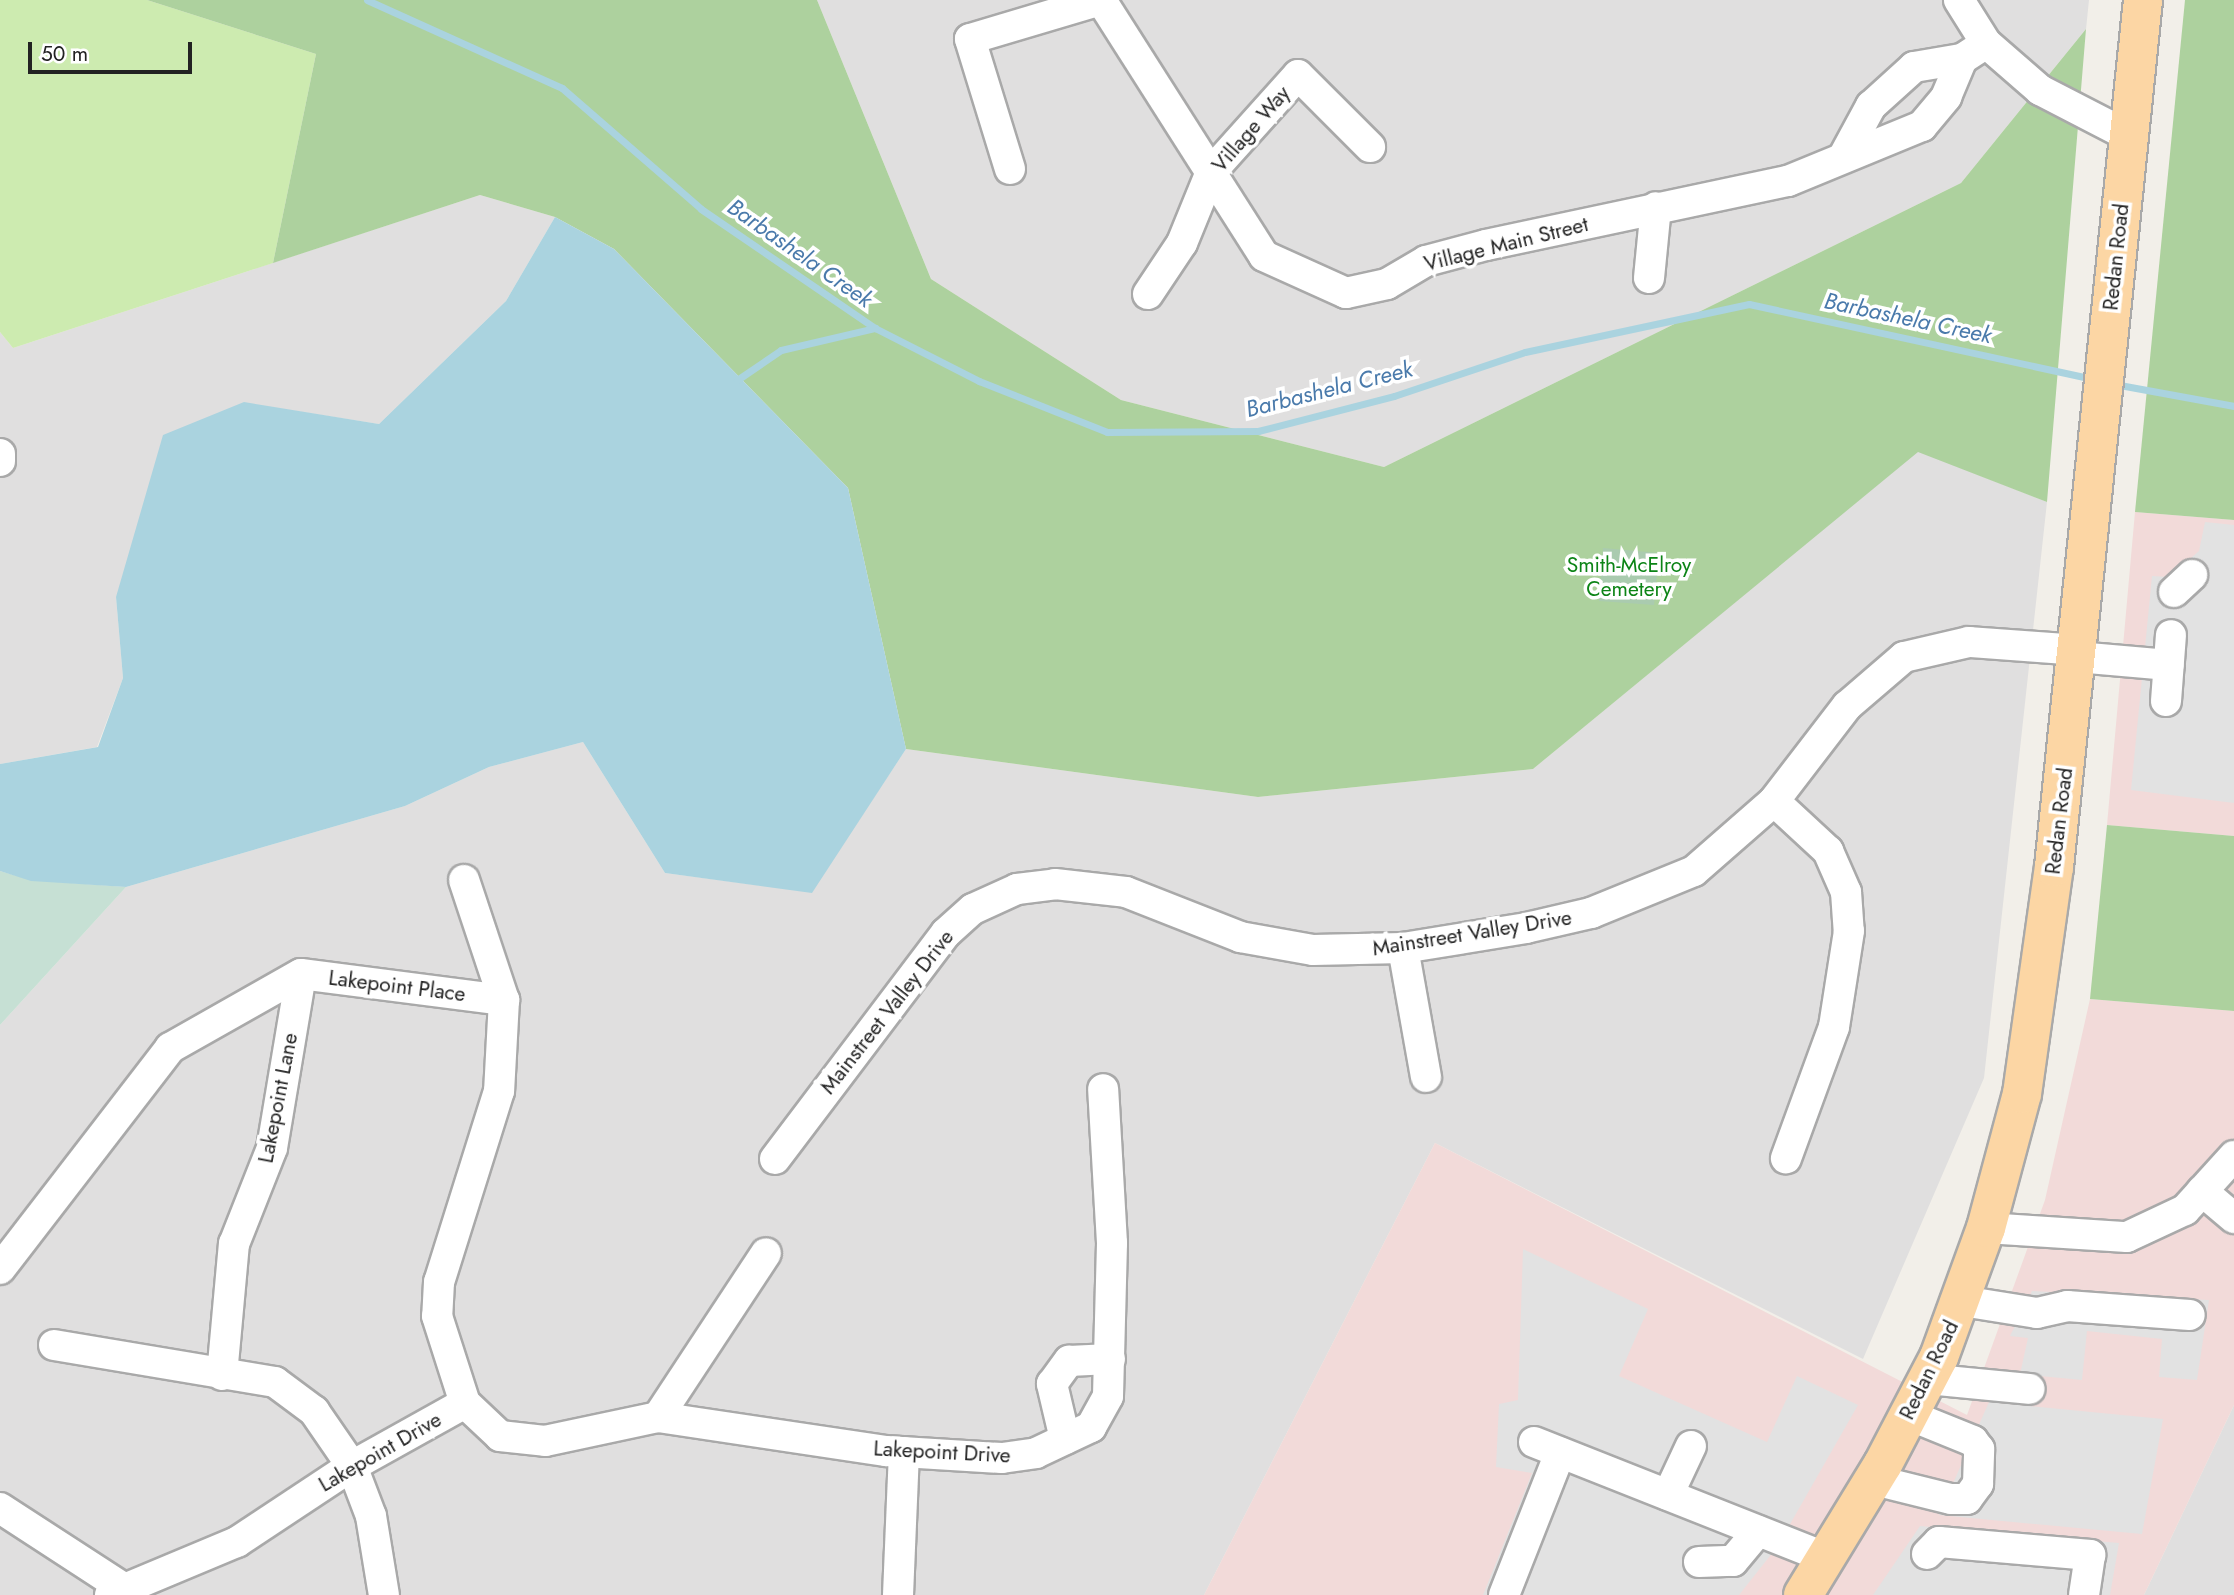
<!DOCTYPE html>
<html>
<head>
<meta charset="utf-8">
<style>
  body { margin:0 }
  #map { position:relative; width:2234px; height:1595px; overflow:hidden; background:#f2efe9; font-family:Jost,sans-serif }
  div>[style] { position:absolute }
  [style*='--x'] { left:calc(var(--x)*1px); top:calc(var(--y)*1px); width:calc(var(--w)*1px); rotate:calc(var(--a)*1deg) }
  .residential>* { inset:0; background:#e0dfdf }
  .commercial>* { inset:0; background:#f2dad9 }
  .grass>* { inset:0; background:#cdebb0 }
  .forest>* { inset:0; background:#add19e }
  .wetland>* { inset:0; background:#c6e0d4 }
  .cemetery>* { inset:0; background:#aacbaf }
  .parking>* { inset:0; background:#e2e2e2 }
  .water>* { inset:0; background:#aad3df }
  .stream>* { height:7px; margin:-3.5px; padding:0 3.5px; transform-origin:3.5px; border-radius:3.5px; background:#aad3df }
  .roads { filter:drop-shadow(2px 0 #a9a9a9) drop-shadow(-2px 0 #a9a9a9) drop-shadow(0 2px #a9a9a9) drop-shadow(0 -2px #a9a9a9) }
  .minor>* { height:30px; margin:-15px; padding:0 15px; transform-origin:15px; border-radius:15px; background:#fff }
  .major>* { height:38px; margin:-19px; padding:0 19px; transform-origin:19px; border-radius:19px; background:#fcd6a4 }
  span { translate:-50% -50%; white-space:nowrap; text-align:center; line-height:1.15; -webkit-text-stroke:7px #fff; paint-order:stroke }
  .street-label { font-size:21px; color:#222 }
  .park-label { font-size:21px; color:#0c8416 }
  .water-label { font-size:23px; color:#4a7aab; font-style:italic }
  .scale { position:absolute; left:28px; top:42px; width:164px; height:32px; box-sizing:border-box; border:4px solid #222; border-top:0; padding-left:9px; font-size:21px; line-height:24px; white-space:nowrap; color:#222; -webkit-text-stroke:5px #fff; paint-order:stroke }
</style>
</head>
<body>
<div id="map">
  <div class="residential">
    <div style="clip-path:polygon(817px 0,2089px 0,2086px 29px,1961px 183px,1384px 467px,1121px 400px,931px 279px)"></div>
    <div style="clip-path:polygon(480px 195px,555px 217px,506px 301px,379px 424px,244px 403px,116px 597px,123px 678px,97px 747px,0 764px,0 332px,13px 348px)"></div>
    <div style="clip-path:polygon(1918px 451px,2047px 502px,1984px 1078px,1863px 1359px,1435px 1143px,1204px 1595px,0 1595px,0 1025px,126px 887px,405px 806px,489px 767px,583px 742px,665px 873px,811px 892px,906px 749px,1258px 797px,1533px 769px)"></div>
    <div style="clip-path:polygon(2234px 1405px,2234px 1595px,2144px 1595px)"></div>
  </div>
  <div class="commercial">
    <div style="clip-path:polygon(2135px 512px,2234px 520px,2234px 836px,2107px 825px)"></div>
    <div style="clip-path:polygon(2090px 999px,2234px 1011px,2234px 1405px,2144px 1595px,1204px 1595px,1435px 1143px,1967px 1415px,2045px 1200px)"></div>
  </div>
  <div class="grass">
    <div style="clip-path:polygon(0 0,147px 0,316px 54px,273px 263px,13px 348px,0 332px)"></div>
  </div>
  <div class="forest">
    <div style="clip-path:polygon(147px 0,817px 0,931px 279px,1121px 400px,1384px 467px,1961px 183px,2086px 29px,2047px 502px,1918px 452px,1533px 769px,1258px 797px,906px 749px,848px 488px,614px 249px,555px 217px,480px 195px,273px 263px,316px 54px)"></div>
    <div style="clip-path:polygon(2185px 0,2234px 0,2234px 520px,2135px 512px)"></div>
    <div style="clip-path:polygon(2107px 825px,2234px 836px,2234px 1011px,2090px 999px)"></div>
  </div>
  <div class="wetland">
    <div style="clip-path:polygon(0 871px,31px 880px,126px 887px,0 1025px)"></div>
  </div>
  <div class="cemetery">
    <div style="clip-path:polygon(1603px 548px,1659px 553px,1654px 605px,1599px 601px)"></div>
  </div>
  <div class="parking">
    <div style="clip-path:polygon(2205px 522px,2234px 525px,2234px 803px,2131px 790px,2152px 576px,2169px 577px,2199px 551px)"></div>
    <div style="clip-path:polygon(1523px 1249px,1648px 1309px,1619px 1376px,1767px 1442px,1797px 1376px,1858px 1405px,1777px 1547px,1739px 1595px,1483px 1595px,1532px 1473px,1496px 1467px,1499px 1404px,1518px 1400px)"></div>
    <div style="clip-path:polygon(2032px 1291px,2209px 1300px,2197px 1380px,2159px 1377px,2162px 1339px,2087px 1331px,2082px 1380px,2020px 1374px,2028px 1338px,2010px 1336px)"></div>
    <div style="clip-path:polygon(1989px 1402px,2163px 1419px,2142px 1534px,1939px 1515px)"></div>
    <div style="clip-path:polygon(1920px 1526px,2119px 1543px,2110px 1595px,1873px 1595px)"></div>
  </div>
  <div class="water">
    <div style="clip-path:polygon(555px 217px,614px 249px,848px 488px,906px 749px,812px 893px,665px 873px,583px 742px,489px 767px,405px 806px,126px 887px,31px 881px,0 871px,0 764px,98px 747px,123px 678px,116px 597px,163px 435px,244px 402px,379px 424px,506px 301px)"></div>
  </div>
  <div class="stream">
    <div style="--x:367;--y:0;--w:214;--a:24.3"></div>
    <div style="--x:562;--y:88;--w:184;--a:41"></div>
    <div style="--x:701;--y:209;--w:211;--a:34.4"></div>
    <div style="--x:875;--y:328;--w:117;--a:27"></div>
    <div style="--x:979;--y:381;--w:138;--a:21.7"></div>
    <div style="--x:1107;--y:432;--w:151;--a:-0.4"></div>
    <div style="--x:1258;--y:431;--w:140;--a:-14.4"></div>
    <div style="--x:1394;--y:396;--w:138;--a:-18.6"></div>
    <div style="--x:1525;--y:352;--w:229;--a:-12.1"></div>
    <div style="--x:1749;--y:304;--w:351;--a:12.3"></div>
    <div style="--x:737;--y:380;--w:53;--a:-34.3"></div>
    <div style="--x:781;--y:350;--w:97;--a:-13.2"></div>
    <div style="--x:2114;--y:384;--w:122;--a:10.4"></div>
  </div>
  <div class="roads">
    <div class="minor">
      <div style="--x:1101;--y:0;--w:303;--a:57.5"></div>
      <div style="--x:1264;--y:256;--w:90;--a:24.3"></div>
      <div style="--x:1346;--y:293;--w:42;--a:-12.4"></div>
      <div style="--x:1387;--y:284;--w:45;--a:-30.5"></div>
      <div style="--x:1426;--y:261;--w:62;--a:-14.9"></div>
      <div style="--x:1486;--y:245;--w:309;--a:-12"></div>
      <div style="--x:1788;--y:181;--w:145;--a:-22.3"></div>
      <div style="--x:1922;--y:126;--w:38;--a:-50"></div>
      <div style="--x:1946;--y:97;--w:41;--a:-67.2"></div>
      <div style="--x:1959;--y:0;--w:51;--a:57.9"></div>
      <div style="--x:1986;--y:43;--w:72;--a:41"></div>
      <div style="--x:2040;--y:90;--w:100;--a:27.3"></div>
      <div style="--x:1845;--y:154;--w:55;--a:-61.6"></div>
      <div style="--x:1871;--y:106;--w:58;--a:-42.2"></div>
      <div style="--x:1914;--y:67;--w:49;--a:-9.5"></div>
      <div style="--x:1962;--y:59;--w:17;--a:-33"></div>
      <div style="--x:1010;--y:169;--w:136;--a:-107.1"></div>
      <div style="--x:970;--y:39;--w:137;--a:-16.6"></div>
      <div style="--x:1649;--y:278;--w:71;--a:-84.4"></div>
      <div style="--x:1148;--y:294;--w:61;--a:-56.3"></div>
      <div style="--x:1182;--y:243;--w:77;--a:-67.8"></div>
      <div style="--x:1211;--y:172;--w:130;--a:-48.1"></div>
      <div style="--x:1298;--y:75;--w:102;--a:45"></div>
      <div style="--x:0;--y:454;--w:7;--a:90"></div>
      <div style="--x:2174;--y:592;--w:25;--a:-43"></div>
      <div style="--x:2077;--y:657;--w:92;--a:5"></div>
      <div style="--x:2166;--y:701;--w:66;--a:-85.7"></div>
      <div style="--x:1774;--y:801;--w:74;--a:42.8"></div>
      <div style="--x:1828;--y:851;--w:45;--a:66.3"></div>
      <div style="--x:1846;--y:892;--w:39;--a:86"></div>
      <div style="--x:1849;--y:931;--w:97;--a:98.9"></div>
      <div style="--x:1834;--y:1027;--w:140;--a:110.1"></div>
      <div style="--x:464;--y:880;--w:126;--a:71.6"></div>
      <div style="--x:1403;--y:948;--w:131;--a:79.9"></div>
      <div style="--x:775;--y:1159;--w:283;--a:-52.9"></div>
      <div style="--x:946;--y:933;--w:36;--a:-42"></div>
      <div style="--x:973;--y:909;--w:48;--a:-24.4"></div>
      <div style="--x:1017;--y:889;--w:38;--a:-7"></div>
      <div style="--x:1055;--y:884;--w:71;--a:6.4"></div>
      <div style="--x:1126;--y:892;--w:123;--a:21.5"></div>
      <div style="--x:1240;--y:937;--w:74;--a:10.1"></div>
      <div style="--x:1313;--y:950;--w:90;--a:-1.3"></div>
      <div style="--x:1403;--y:948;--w:125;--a:-9.2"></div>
      <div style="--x:1526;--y:928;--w:67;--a:-13"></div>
      <div style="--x:1591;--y:913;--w:111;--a:-22.2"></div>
      <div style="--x:1694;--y:871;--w:106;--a:-41.2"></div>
      <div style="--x:1774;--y:801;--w:120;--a:-52.5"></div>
      <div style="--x:1847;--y:706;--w:75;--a:-40.7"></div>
      <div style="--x:1904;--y:657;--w:67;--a:-13"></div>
      <div style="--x:1969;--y:642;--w:109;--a:4.2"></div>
      <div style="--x:2202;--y:1191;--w:42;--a:40.2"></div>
      <div style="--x:1986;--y:1228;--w:141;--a:3.7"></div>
      <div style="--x:2127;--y:1237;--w:64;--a:-25"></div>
      <div style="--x:2185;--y:1210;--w:73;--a:-47.8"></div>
      <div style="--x:0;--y:1269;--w:279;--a:-52.4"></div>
      <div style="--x:170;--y:1048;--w:150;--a:-29.5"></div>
      <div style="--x:301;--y:974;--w:205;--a:7.3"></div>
      <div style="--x:504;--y:1000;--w:91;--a:93.1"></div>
      <div style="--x:499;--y:1091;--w:200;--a:107.4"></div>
      <div style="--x:439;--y:1282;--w:34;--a:93"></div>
      <div style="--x:437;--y:1316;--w:91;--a:72.2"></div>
      <div style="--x:465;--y:1403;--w:48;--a:43.3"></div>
      <div style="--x:500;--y:1436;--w:45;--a:6.3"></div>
      <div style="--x:545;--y:1441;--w:116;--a:-12"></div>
      <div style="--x:658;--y:1417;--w:231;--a:8.5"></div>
      <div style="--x:886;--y:1451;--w:116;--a:3.5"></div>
      <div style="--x:1002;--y:1458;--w:34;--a:-8"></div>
      <div style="--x:1036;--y:1453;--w:61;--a:-25.3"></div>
      <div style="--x:1091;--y:1427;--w:35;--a:-61"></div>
      <div style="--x:1108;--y:1396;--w:153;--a:-88.5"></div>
      <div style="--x:1112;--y:1243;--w:154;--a:-93.3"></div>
      <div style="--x:1962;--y:1301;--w:76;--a:9.1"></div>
      <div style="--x:2037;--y:1313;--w:31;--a:-13"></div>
      <div style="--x:2067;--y:1306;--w:123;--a:4.2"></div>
      <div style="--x:54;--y:1345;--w:224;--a:9.5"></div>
      <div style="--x:275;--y:1382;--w:49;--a:36.6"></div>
      <div style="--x:314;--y:1411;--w:67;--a:55.4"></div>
      <div style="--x:352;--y:1466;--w:53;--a:69.2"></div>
      <div style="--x:371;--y:1516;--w:80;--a:80.7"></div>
      <div style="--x:222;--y:1375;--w:132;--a:-84.8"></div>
      <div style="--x:234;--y:1244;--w:103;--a:-68.4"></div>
      <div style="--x:272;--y:1148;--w:176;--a:-80.5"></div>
      <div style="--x:1927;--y:1379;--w:103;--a:5.5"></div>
      <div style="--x:658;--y:1417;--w:196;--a:-56.6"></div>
      <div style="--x:1065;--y:1439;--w:57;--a:-103.3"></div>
      <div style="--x:1052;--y:1384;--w:29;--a:-54"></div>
      <div style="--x:1069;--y:1361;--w:41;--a:-2.8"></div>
      <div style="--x:1534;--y:1442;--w:315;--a:21.6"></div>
      <div style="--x:1874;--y:1480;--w:79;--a:13.9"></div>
      <div style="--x:1951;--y:1499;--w:16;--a:0"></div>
      <div style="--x:1967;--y:1499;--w:19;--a:-54"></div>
      <div style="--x:1978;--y:1484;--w:35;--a:-88"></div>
      <div style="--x:1979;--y:1449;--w:10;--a:-127"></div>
      <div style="--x:1973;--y:1441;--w:69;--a:-157.9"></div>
      <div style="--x:1668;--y:1495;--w:54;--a:-64.9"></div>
      <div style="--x:0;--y:1508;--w:147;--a:33"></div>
      <div style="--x:1927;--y:1554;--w:17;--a:-45"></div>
      <div style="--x:1939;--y:1542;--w:152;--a:4.9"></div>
      <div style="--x:2090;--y:1555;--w:40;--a:98.5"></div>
      <div style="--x:1699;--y:1562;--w:34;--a:-2"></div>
      <div style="--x:1733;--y:1561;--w:39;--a:-50"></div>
      <div style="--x:110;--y:1595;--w:138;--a:-22.7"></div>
      <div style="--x:237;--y:1542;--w:138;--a:-33.5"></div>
      <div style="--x:352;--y:1466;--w:129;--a:-29.1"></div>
      <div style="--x:898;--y:1595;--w:143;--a:-87.6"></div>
      <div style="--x:1504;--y:1595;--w:153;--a:-68.5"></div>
    </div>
    <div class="major">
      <div style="--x:1803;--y:1595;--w:153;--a:-58.6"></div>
      <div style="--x:1883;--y:1464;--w:121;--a:-62.4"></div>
      <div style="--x:1939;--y:1357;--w:137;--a:-70"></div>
      <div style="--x:1986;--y:1228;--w:139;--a:-75"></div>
      <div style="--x:2022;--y:1094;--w:229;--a:-82"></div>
      <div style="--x:2054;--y:867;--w:872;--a:-84.14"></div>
    </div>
  </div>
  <div class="street-label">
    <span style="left:1251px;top:129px;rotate:-49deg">Village Way</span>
    <span style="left:1506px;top:244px;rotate:-14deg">Village Main Street</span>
    <span style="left:2116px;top:257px;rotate:-84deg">Redan Road</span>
    <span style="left:2059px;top:821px;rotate:-83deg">Redan Road</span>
    <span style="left:1472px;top:933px;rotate:-9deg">Mainstreet Valley Drive</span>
    <span style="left:397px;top:986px;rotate:7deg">Lakepoint Place</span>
    <span style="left:887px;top:1012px;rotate:-52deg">Mainstreet Valley Drive</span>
    <span style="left:278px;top:1098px;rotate:-79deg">Lakepoint Lane</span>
    <span style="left:1929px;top:1370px;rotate:-64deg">Redan Road</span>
    <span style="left:380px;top:1452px;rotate:-30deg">Lakepoint Drive</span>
    <span style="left:942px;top:1452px;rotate:3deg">Lakepoint Drive</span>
  </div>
  <div class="park-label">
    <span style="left:1629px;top:577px">Smith-McElroy<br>Cemetery</span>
  </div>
  <div class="water-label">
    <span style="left:800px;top:253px;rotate:35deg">Barbashela Creek</span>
    <span style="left:1908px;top:318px;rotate:12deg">Barbashela Creek</span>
    <span style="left:1329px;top:389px;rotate:-14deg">Barbashela Creek</span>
  </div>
  <div class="scale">50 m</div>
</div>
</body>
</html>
